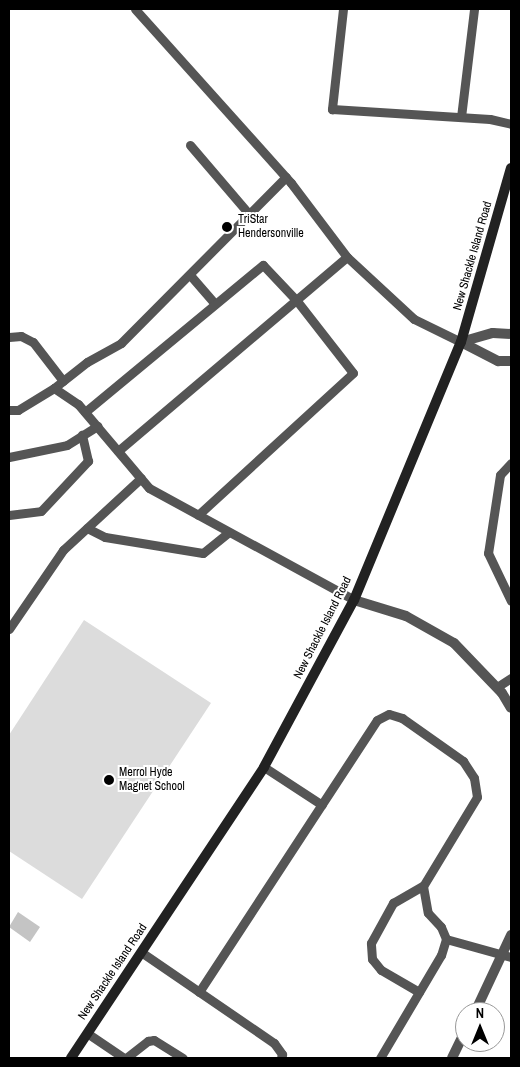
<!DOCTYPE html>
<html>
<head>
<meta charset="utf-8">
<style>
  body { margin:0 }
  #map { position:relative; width:520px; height:1067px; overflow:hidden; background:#fff; font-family:"Archivo Narrow",sans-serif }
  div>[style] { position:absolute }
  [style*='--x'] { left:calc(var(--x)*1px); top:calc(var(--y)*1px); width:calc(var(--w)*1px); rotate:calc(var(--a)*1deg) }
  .green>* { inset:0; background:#dcdcdc }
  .building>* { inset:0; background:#c4c4c4 }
  .service>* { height:9px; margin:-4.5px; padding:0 4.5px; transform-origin:4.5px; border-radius:4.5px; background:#555 }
  .minor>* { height:10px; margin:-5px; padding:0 5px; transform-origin:5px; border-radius:5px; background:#555 }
  .secondary>* { height:10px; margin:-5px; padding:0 5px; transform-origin:5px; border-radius:5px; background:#222 }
  .dots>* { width:14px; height:14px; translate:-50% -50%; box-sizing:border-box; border:2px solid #fff; border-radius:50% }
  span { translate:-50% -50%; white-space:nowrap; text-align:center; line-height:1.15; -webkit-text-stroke:4px #fff; paint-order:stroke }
  .poi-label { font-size:12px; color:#000 }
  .left { translate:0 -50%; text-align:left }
  .street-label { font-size:12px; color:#000 }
  .frame { position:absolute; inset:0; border:10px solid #000; pointer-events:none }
  .north { position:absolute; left:455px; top:1002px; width:50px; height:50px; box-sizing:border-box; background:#fff; border:1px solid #999; border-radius:50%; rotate:0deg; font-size:14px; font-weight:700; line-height:20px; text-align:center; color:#000 }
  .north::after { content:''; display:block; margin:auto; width:18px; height:22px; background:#000; clip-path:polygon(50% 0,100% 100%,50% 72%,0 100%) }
</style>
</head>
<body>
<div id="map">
  <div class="green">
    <div style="clip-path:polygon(84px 620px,211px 703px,82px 899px,9px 851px,9px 735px)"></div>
  </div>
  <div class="building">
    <div style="clip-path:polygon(18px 912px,40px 927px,30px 942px,9px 927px)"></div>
  </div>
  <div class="service">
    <div style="--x:135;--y:9;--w:234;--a:48.1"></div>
    <div style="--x:291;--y:183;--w:93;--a:52.9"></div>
    <div style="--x:347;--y:257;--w:91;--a:42.8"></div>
    <div style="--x:414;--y:319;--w:52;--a:26.1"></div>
    <div style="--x:343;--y:9;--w:101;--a:96.3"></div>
    <div style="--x:332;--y:109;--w:158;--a:3.6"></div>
    <div style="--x:490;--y:119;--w:22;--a:13"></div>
    <div style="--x:461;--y:117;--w:109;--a:-83.1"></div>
    <div style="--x:190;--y:145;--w:91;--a:49.5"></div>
    <div style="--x:190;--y:275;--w:38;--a:49"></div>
    <div style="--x:9;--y:337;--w:12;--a:-5"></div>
    <div style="--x:21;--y:336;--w:13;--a:27"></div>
    <div style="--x:33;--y:342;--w:49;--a:52.4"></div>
    <div style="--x:54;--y:388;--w:42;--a:-38.2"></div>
    <div style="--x:87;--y:362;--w:39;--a:-29"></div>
    <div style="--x:121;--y:343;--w:234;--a:-45.2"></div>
    <div style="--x:9;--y:410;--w:9;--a:0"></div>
    <div style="--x:18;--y:410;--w:42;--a:-31.4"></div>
    <div style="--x:54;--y:388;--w:29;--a:34"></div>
    <div style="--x:78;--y:404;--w:110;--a:49.8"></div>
    <div style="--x:149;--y:488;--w:234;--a:28.6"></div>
    <div style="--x:85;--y:412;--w:231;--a:-39.6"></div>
    <div style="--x:263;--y:265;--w:50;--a:46.6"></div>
    <div style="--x:297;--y:301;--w:91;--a:52.1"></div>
    <div style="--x:353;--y:373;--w:210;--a:137.5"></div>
    <div style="--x:118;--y:451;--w:300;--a:-40.3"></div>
    <div style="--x:9;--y:457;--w:59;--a:-11.7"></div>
    <div style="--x:67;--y:445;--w:36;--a:-32"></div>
    <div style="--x:511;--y:463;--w:16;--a:133"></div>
    <div style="--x:500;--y:475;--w:79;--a:98.7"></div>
    <div style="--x:488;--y:553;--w:53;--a:64.4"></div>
    <div style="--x:9;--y:515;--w:32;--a:-7"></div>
    <div style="--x:41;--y:511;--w:69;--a:-46.8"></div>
    <div style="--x:88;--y:461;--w:27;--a:-103"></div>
    <div style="--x:87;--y:528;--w:20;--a:27"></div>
    <div style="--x:105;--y:537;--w:99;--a:9.3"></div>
    <div style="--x:203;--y:553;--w:33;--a:-39"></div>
    <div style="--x:9;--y:629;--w:96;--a:-55.6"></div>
    <div style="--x:63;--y:550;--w:106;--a:-42.7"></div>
    <div style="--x:497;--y:687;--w:17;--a:-33"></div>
    <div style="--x:264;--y:767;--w:69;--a:33.2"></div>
    <div style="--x:446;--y:939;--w:67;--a:15.5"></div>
    <div style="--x:141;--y:952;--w:161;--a:34.4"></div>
    <div style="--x:274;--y:1043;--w:14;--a:54"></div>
    <div style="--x:282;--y:1054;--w:4;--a:104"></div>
    <div style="--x:199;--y:992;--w:325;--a:-56.8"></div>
    <div style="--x:377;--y:720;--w:13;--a:-27"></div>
    <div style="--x:389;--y:714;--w:14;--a:17"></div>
    <div style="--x:402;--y:718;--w:75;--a:35.2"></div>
    <div style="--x:463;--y:761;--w:20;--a:57"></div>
    <div style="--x:474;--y:778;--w:19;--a:81"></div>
    <div style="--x:477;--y:797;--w:104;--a:121.2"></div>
    <div style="--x:423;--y:886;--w:27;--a:80"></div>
    <div style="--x:428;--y:913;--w:19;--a:47"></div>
    <div style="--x:441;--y:927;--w:13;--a:67"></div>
    <div style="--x:446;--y:939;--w:17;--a:107"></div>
    <div style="--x:441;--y:955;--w:120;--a:120.6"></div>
    <div style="--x:419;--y:992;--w:44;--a:-149.9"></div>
    <div style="--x:381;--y:970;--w:14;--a:-129"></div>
    <div style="--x:372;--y:959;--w:16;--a:-94"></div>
    <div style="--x:371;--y:943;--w:46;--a:-61.2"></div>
    <div style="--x:393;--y:903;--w:34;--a:-30"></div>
    <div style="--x:87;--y:1033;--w:45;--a:34"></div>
    <div style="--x:126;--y:1058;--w:28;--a:-38"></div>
    <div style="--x:148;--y:1041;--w:6;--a:-9"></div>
    <div style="--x:154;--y:1040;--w:34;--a:32"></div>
  </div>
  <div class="minor">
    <div style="--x:461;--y:342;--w:42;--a:27.2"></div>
    <div style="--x:498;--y:361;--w:13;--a:0"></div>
    <div style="--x:461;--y:342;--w:33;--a:-16"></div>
    <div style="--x:493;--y:333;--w:18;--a:3"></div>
    <div style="--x:354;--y:600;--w:54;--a:17.1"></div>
    <div style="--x:406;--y:616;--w:55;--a:29.4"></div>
    <div style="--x:454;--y:643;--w:69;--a:46.2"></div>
    <div style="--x:502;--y:693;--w:17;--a:59"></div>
    <div style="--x:475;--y:1012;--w:85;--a:-64.9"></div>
    <div style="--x:452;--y:1058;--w:30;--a:-64"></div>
  </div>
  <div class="secondary">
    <div style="--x:71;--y:1058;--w:349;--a:-56.4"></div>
    <div style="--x:264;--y:767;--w:190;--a:-61.7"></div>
    <div style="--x:354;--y:600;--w:279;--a:-67.5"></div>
    <div style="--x:461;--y:342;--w:181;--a:-74"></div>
  </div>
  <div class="dots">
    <div style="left:227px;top:227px;background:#000"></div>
    <div style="left:109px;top:780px;background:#000"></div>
  </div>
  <div class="poi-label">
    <span class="left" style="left:238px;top:227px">TriStar<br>Hendersonville</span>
    <span class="left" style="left:119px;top:780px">Merrol Hyde<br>Magnet School</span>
  </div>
  <div class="street-label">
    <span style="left:473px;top:256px;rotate:-74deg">New Shackle Island Road</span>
    <span style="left:323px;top:628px;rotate:-63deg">New Shackle Island Road</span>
    <span style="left:113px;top:972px;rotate:-56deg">New Shackle Island Road</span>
  </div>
  <div class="frame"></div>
  <div class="north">N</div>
</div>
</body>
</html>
